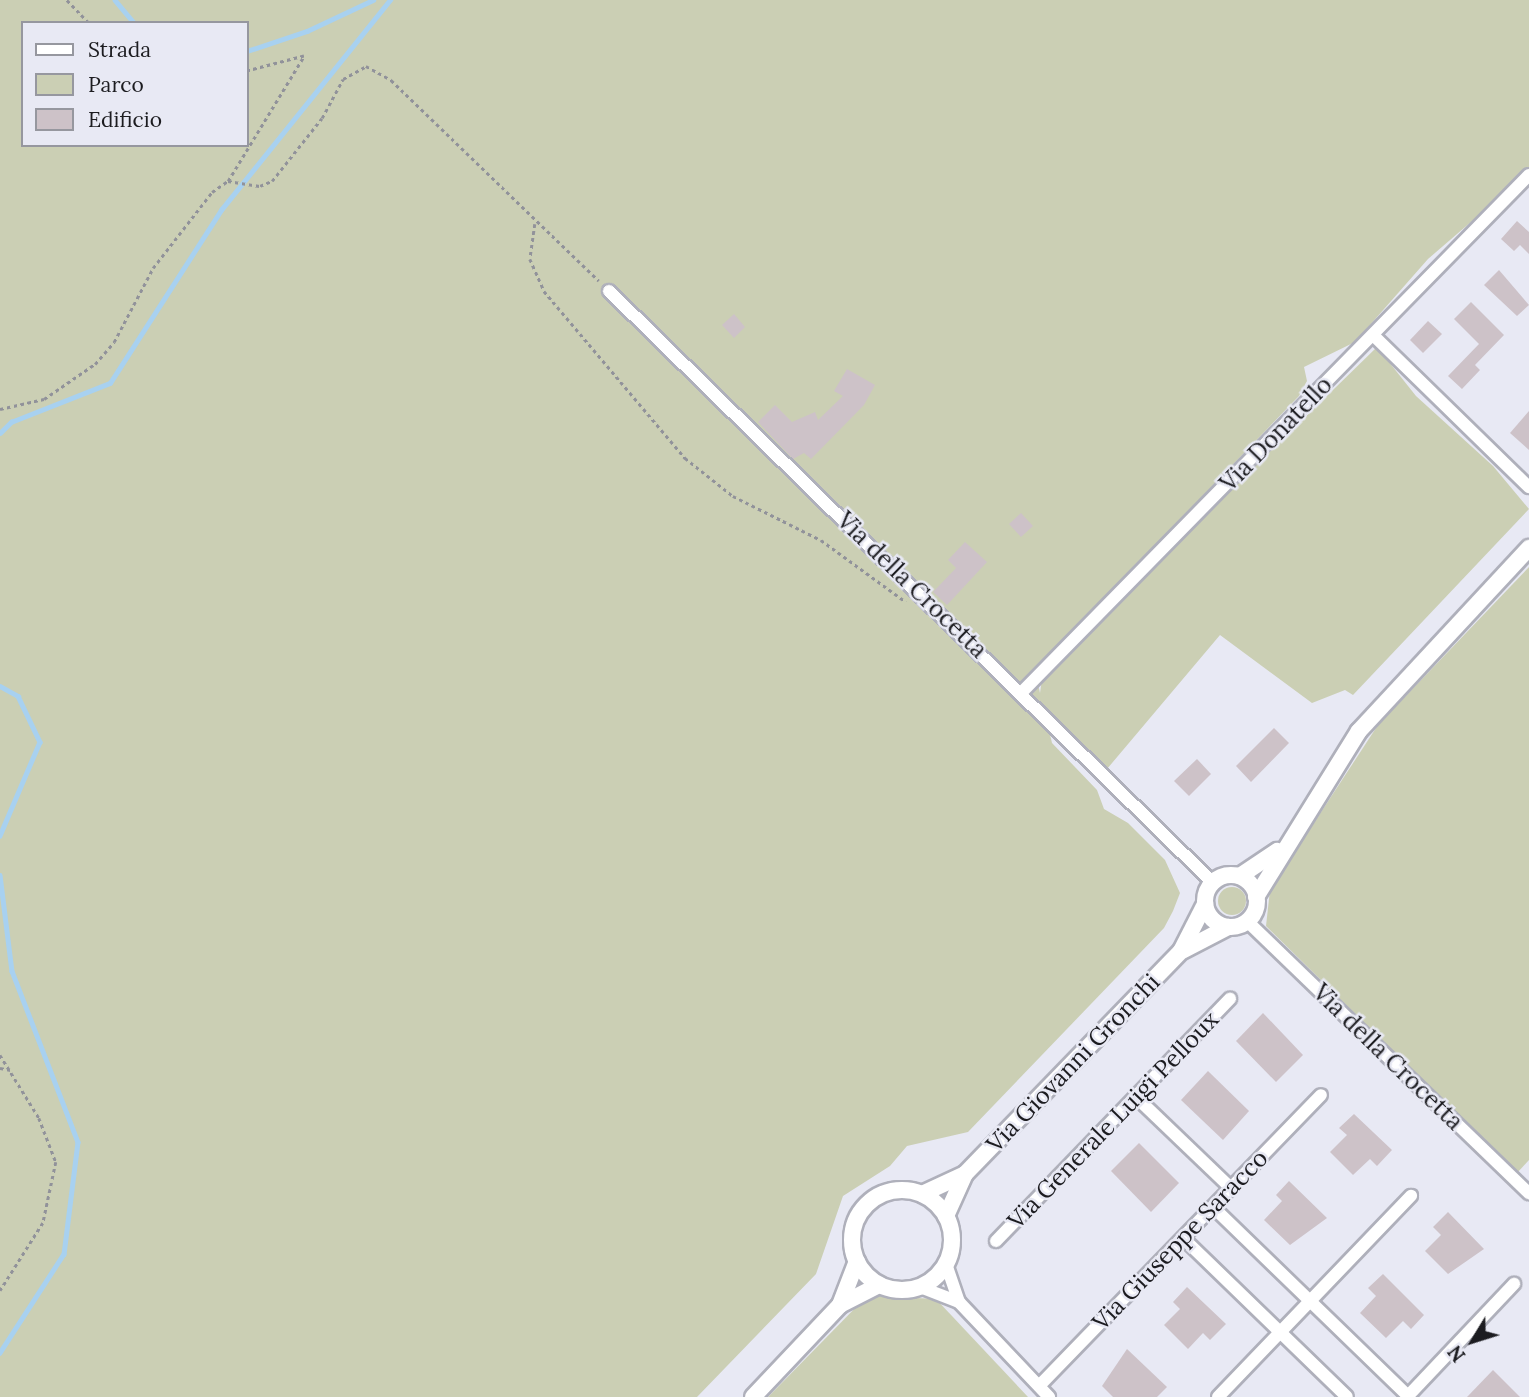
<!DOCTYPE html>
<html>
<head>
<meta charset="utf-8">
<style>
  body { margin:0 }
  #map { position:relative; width:1529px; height:1397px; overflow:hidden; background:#e8e9f4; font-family:Lora,serif }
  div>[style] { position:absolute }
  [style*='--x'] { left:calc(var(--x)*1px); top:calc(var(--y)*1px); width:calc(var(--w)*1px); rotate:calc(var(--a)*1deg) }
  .green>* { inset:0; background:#cbcfb4 }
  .round { border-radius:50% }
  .stream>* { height:4.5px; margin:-2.25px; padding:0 2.25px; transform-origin:2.25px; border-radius:2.25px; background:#a8d1f0 }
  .building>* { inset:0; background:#cdc2c8 }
  .path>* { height:2.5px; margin-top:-1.25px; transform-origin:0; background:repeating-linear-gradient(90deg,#91929a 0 3.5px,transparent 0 7px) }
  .roads { filter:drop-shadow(2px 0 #afb0bb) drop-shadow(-2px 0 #afb0bb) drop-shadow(0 2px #afb0bb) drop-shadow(0 -2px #afb0bb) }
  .minor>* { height:12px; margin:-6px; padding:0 6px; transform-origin:6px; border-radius:6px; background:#fff }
  .tertiary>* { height:16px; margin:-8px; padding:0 8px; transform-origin:8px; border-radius:8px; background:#fff }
  .tertiary>.ring { margin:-8px; padding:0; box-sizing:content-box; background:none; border:16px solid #fff; border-radius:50% }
  span { translate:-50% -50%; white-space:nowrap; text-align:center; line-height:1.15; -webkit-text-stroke:5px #e8e9f4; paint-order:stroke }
  .street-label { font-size:24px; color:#1c1c20 }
  .legend { position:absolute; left:21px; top:21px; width:228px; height:126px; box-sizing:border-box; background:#e8e9f4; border:2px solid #96979f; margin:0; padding:9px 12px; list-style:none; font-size:21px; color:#1c1c20 }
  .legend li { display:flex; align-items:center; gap:14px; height:35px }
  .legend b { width:35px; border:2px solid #96979f }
  .north { position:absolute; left:1438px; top:1306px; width:70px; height:70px; -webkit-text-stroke:5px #e8e9f4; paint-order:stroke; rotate:232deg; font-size:19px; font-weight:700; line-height:28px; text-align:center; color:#1c1c20 }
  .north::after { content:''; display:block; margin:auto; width:24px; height:32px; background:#1c1c20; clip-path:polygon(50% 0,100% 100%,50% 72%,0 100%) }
</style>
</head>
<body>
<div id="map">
  <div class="green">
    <div style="clip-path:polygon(evenodd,0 0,1529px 0,1529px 172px,1428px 259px,1355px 342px,1304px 367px,1307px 381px,1299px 396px,1035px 670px,1040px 693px,1042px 679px,1117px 601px,1377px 347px,1416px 396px,1493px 466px,1529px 509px,1353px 695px,1345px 690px,1312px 703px,1220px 635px,1107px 769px,1044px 709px,1052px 743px,1097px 790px,1104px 809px,1128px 823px,1165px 860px,1180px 893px,1173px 911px,1164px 928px,968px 1132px,907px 1146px,890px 1166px,843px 1196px,816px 1274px,697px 1397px,0 1397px,0 0,23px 23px,247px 23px,247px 145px,23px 145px,23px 23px)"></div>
    <div style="clip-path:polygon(1529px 567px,1529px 1160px,1517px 1173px,1266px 926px,1270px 890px,1378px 725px)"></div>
    <div class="round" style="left:1218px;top:887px;width:28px;height:28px"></div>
    <div style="clip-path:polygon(878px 1296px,936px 1299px,1028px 1397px,768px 1397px,865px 1298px)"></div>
  </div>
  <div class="stream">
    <div style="--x:115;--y:0;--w:30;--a:50"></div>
    <div style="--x:247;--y:51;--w:63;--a:-18.4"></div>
    <div style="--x:307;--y:31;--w:73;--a:-25.2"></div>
    <div style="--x:0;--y:433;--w:16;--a:-45"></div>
    <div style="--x:11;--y:422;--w:106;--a:-21.5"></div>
    <div style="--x:110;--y:383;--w:206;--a:-57.3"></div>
    <div style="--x:221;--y:210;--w:270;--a:-51.2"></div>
    <div style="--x:0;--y:686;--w:21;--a:29"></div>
    <div style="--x:18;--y:696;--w:51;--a:64.4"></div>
    <div style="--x:40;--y:742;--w:102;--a:113.1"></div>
    <div style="--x:0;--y:875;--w:97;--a:82.9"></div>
    <div style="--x:12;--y:971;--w:183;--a:68.9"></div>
    <div style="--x:78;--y:1142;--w:113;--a:97.1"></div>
    <div style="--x:64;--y:1254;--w:118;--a:122.9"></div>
  </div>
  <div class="building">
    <div style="clip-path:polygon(1517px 221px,1529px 232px,1529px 254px,1520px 245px,1514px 251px,1501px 239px)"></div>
    <div style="clip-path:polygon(1499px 270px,1529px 305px,1517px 316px,1484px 285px)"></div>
    <div style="clip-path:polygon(1471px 302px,1504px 335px,1475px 365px,1480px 370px,1462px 389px,1448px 376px,1479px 344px,1454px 319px)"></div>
    <div style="clip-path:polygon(734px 314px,745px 327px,734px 338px,722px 325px)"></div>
    <div style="clip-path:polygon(1428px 321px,1442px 334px,1423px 353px,1410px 340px)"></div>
    <div style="clip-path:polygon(847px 369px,875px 385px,864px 405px,811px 459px,804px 453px,793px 459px,758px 422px,775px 405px,792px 422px,815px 412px,818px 420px,843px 396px,834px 391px)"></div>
    <div style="clip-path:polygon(1529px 411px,1529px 450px,1510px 433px)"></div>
    <div style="clip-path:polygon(1021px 513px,1033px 526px,1021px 537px,1009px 524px)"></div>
    <div style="clip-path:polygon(965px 542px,987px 562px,947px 605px,933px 592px,956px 568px,948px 560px)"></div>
    <div style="clip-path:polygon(1274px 728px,1289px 743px,1251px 782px,1236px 766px)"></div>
    <div style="clip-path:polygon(1197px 759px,1211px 774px,1189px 796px,1174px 781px)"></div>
    <div style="clip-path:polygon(1263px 1013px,1303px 1055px,1276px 1082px,1236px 1041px)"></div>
    <div style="clip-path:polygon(1208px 1071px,1249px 1111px,1223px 1140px,1181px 1100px)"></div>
    <div style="clip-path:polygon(1354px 1114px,1392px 1150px,1377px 1166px,1370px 1159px,1353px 1175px,1330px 1152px,1347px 1135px,1339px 1128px)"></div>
    <div style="clip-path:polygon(1139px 1143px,1179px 1183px,1151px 1212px,1111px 1171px)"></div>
    <div style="clip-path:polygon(1289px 1181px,1327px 1218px,1290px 1245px,1264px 1220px,1282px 1201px,1276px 1195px)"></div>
    <div style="clip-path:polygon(1448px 1212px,1484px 1249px,1448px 1274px,1425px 1251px,1441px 1235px,1433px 1227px)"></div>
    <div style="clip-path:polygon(1383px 1274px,1424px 1315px,1411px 1329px,1403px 1321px,1386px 1338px,1360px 1313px,1376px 1296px,1368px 1288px)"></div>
    <div style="clip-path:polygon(1187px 1287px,1226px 1324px,1210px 1340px,1203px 1333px,1188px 1349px,1164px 1325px,1180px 1309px,1173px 1302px)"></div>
    <div style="clip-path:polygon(1127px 1349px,1167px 1387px,1157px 1397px,1113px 1397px,1102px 1386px)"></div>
    <div style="clip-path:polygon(1493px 1370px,1520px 1397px,1467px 1397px)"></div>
  </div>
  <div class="path">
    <div style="--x:67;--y:0;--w:32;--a:46"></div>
    <div style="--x:228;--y:181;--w:146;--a:-58.7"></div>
    <div style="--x:304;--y:56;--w:59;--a:165.3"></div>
    <div style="--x:535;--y:224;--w:35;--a:98"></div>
    <div style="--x:530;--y:259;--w:35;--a:66"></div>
    <div style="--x:544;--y:291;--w:219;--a:49.8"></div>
    <div style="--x:685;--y:458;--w:61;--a:38.4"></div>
    <div style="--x:733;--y:496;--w:98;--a:26.6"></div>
    <div style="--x:821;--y:540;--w:105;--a:36.1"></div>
    <div style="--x:0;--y:409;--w:45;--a:-12.8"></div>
    <div style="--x:44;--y:399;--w:62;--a:-34.5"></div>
    <div style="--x:95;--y:364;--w:29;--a:-49"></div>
    <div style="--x:114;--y:342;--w:84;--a:-62.2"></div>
    <div style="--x:153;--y:268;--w:96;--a:-52.2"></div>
    <div style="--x:212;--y:192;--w:19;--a:-35"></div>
    <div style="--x:228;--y:181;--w:32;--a:9"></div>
    <div style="--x:260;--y:186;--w:13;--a:-23"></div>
    <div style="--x:272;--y:181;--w:80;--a:-51.6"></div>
    <div style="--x:322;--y:118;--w:44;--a:-61.7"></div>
    <div style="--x:343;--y:79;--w:26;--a:-29"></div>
    <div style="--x:366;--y:66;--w:29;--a:29"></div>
    <div style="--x:391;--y:80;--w:289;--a:44"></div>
    <div style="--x:0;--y:1055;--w:74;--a:58.2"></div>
    <div style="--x:39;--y:1118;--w:47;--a:68.9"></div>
    <div style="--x:56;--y:1162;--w:62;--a:102"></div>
    <div style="--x:43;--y:1223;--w:80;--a:122.3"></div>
    <div style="--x:0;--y:1068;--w:11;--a:10"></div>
  </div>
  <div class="roads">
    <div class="minor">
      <div style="--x:609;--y:291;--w:844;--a:44.42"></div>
      <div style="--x:1373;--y:335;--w:218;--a:44.3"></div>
      <div style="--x:1022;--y:692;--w:724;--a:-45.56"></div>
      <div style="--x:1247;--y:921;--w:392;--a:44"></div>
      <div style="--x:1136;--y:1097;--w:132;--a:43.8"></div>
      <div style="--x:1213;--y:1207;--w:272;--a:44.1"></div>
      <div style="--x:1183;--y:1238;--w:228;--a:44.1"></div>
      <div style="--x:996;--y:1241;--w:337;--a:-46"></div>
      <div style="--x:946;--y:1264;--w:40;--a:71.1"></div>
      <div style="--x:920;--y:1287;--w:42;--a:21"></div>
      <div style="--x:959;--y:1302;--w:131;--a:46.5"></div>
      <div style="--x:1039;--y:1386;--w:405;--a:-45.9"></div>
      <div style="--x:1218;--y:1397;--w:279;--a:-46.2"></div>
      <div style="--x:1407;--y:1397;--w:156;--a:-46.6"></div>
    </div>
    <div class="tertiary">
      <div class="ring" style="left:1205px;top:875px;width:36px;height:36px"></div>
      <div style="--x:1240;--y:876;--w:45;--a:-34"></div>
      <div style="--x:1256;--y:897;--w:195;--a:-58.2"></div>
      <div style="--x:1359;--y:731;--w:250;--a:-47.1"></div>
      <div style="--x:1184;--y:950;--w:50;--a:-27.6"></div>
      <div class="ring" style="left:852px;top:1190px;width:84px;height:84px"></div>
      <div style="--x:922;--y:1194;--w:47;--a:-24.9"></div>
      <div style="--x:946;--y:1216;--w:46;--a:-65.7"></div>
      <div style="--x:965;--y:1174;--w:310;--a:-45.9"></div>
      <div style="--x:1181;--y:951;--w:53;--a:-62.9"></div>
      <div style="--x:840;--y:1305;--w:47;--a:-68.9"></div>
      <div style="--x:753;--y:1397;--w:127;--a:-46.6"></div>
      <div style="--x:840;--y:1305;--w:44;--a:-27.1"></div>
    </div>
  </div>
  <div class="street-label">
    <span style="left:1276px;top:434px;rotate:-46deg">Via Donatello</span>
    <span style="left:912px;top:585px;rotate:44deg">Via della Crocetta</span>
    <span style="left:1388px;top:1057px;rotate:44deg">Via della Crocetta</span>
    <span style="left:1073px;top:1063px;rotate:-46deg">Via Giovanni Gronchi</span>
    <span style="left:1113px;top:1120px;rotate:-46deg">Via Generale Luigi Pelloux</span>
    <span style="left:1180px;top:1240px;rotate:-46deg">Via Giuseppe Saracco</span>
  </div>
  <ul class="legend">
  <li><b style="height:9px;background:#fff"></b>Strada</li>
  <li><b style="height:19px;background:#cbcfb4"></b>Parco</li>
  <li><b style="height:19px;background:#cdc2c8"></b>Edificio</li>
  </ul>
  <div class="north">N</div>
</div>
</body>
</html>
